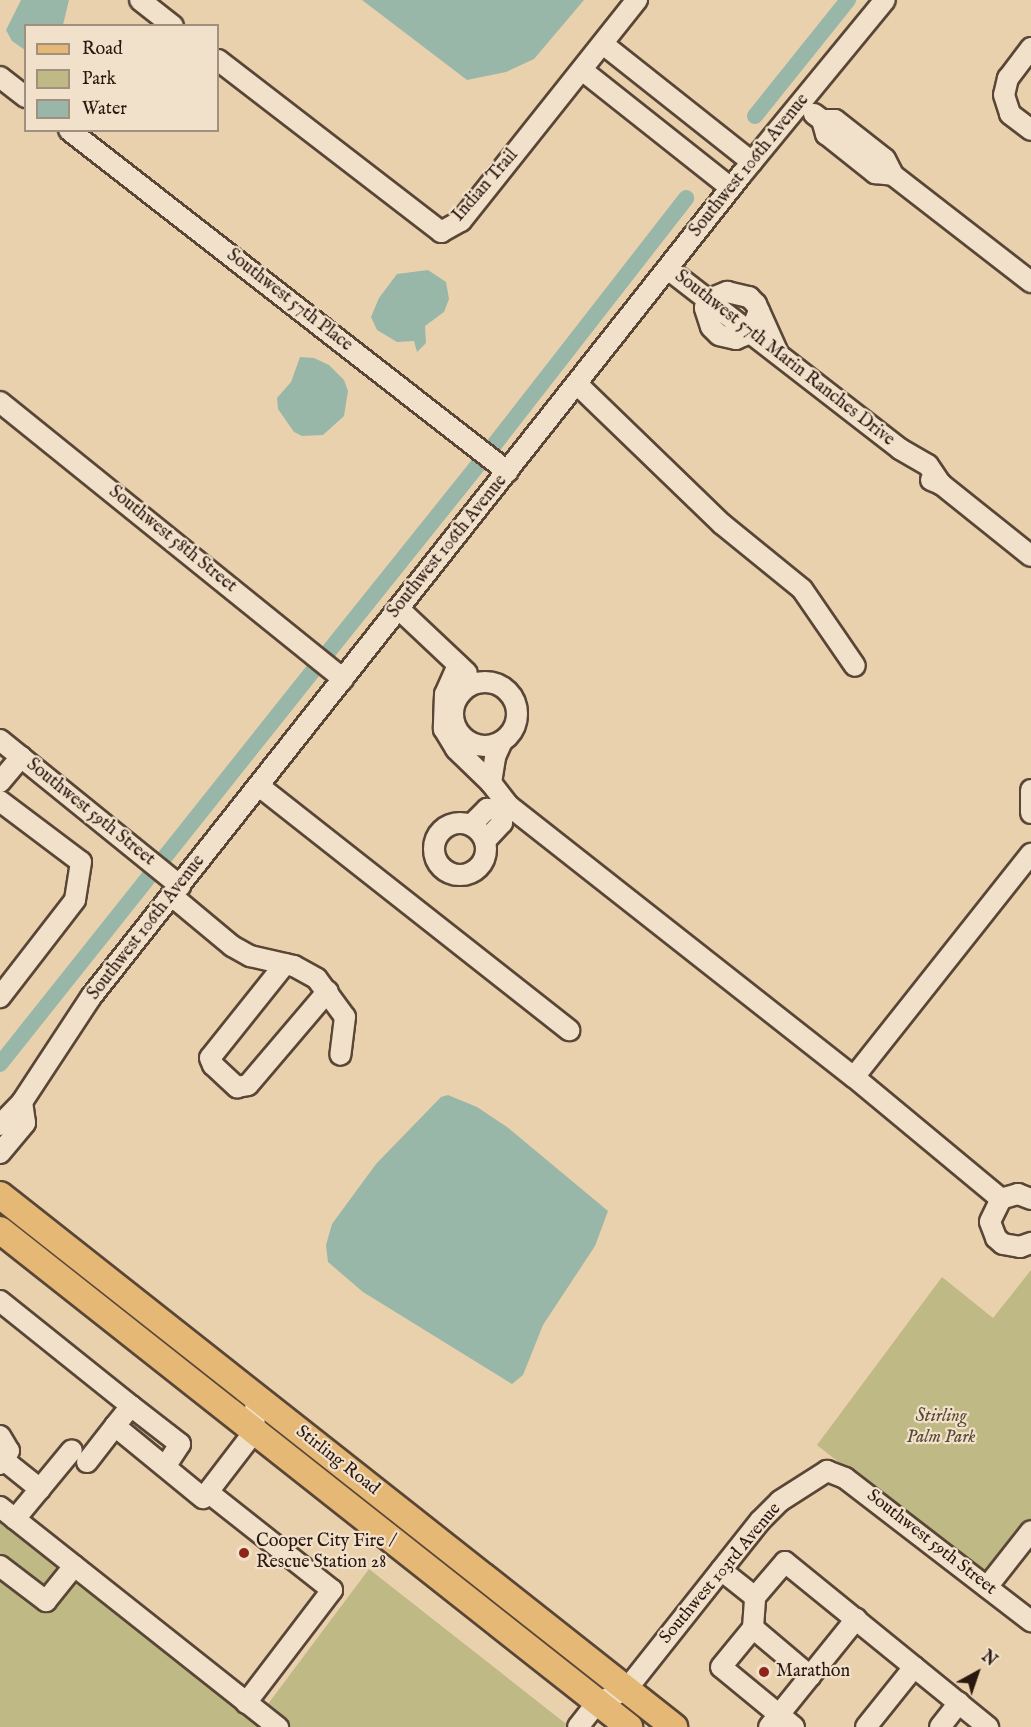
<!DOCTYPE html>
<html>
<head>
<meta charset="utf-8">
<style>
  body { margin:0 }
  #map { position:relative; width:1031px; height:1727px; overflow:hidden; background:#ead1ad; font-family:"IM FELL English",serif }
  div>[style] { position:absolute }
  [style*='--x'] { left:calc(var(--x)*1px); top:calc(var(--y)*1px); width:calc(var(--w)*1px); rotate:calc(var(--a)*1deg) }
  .green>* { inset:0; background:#beb985 }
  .water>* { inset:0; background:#98b7a8 }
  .canal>* { height:16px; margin:-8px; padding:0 8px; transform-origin:8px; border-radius:8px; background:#98b7a8 }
  .roads { filter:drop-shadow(2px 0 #594637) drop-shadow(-2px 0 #594637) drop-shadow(0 2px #594637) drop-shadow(0 -2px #594637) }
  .minor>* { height:20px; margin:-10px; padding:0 10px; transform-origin:10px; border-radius:10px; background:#f1e1ca }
  .minor>.ring { margin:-10px; padding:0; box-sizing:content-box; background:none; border:20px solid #f1e1ca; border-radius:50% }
  .major>* { height:26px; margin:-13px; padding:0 13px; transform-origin:13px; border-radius:13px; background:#e5b876 }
  .dots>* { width:16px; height:16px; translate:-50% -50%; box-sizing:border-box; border:3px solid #f1e1ca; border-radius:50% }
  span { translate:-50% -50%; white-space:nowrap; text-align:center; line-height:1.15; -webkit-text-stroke:4.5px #f1e1ca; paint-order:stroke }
  .street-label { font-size:18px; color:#291710 }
  .park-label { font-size:18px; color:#564833; font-style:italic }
  .poi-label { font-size:18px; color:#291710 }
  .left { translate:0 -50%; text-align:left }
  .legend { position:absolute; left:24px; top:24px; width:195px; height:108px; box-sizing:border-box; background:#f1e1ca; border:2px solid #a19080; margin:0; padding:8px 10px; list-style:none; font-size:18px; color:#291710 }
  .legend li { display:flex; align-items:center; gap:12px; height:30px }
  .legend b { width:30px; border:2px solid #a19080 }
  .north { position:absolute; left:947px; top:1643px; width:60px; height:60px; -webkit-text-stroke:4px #f1e1ca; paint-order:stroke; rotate:40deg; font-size:16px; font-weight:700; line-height:24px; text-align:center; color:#291710 }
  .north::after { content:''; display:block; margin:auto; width:21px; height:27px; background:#291710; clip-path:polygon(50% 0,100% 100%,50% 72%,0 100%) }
</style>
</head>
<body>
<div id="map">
  <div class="green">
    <div style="clip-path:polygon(1031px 1270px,1031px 1531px,990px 1582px,817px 1445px,942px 1277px,993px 1318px)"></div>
    <div style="clip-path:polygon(0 1494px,268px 1704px,369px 1569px,570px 1727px,0 1727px)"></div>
  </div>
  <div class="water">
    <div style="clip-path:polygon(21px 0,69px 0,63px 25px,26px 26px,25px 50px,12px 41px,6px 30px)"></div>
    <div style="clip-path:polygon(362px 0,584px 0,534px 59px,506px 72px,467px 80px)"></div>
    <div style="clip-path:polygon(428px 270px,446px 282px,449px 299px,444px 312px,425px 326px,426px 343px,417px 352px,414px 341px,397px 342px,377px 330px,371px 317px,379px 298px,397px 274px)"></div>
    <div style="clip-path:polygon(300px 357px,314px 358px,329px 365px,344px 380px,348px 391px,344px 416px,323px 435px,302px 436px,294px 432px,278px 409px,277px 398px,291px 382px)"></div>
    <div style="clip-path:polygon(448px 1095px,477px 1107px,507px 1127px,608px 1211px,595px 1246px,543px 1325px,523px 1375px,512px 1384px,363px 1292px,328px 1262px,326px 1245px,332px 1224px,376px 1164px,441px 1097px)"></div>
  </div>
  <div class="canal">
    <div style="--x:755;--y:116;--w:149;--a:-51.3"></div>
    <div style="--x:494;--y:445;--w:313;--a:-52.1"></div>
    <div style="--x:329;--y:651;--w:238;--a:-51.3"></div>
    <div style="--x:164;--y:858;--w:239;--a:-51.5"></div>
    <div style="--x:0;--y:1064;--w:239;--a:-51.5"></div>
  </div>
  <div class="roads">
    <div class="minor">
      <div style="--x:140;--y:0;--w:42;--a:38.2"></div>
      <div style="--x:603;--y:44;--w:190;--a:38.4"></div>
      <div style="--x:1031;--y:48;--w:38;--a:127"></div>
      <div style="--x:1008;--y:78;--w:17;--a:103"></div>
      <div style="--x:1004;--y:95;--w:20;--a:72"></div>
      <div style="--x:1010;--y:114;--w:26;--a:37"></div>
      <div style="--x:218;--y:60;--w:282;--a:37.6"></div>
      <div style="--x:441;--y:232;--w:23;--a:-29"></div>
      <div style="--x:461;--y:221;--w:283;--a:-51.5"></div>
      <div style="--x:582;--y:70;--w:190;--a:38.4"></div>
      <div style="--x:0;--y:77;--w:33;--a:38"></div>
      <div style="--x:814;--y:114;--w:10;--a:37"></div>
      <div style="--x:822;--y:120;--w:15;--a:74"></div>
      <div style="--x:826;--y:134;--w:63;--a:38.5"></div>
      <div style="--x:875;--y:173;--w:18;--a:6"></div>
      <div style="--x:822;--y:120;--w:13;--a:0"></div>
      <div style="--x:835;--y:120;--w:63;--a:38"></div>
      <div style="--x:885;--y:159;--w:18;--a:63"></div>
      <div style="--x:893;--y:175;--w:175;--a:37.8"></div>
      <div style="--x:69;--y:130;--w:556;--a:37.92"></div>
      <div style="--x:668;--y:269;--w:294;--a:37.8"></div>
      <div style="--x:900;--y:449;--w:32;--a:30"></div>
      <div style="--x:928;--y:465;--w:23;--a:56"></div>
      <div style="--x:759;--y:311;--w:24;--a:112"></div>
      <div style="--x:750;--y:333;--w:15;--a:157"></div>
      <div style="--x:736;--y:339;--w:17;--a:-167"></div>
      <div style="--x:719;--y:335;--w:11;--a:-135"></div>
      <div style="--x:711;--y:327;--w:20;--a:-108"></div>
      <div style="--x:705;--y:308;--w:8;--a:-76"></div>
      <div style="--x:707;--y:300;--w:22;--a:-22"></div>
      <div style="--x:727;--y:292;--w:23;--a:13"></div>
      <div style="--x:749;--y:297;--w:10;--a:45"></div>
      <div style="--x:756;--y:304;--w:54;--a:65.8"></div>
      <div style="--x:577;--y:384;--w:202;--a:44"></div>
      <div style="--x:722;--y:524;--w:103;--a:39.1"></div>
      <div style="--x:802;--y:589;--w:93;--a:55.5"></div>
      <div style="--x:0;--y:402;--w:441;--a:38.9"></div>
      <div style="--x:931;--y:480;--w:11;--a:22"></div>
      <div style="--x:941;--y:484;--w:115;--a:38.7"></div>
      <div style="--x:399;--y:609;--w:93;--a:43.3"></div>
      <div style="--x:458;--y:665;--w:32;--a:114"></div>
      <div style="--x:445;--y:694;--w:35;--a:92"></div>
      <div style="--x:444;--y:729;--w:23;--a:59"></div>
      <div style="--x:456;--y:749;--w:49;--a:44.2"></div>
      <div style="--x:491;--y:783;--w:28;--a:52"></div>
      <div style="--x:508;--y:805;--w:440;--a:38.2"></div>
      <div style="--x:854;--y:1077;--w:191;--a:39.7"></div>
      <div class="ring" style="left:453px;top:682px;width:44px;height:44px"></div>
      <div style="--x:0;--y:740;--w:232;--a:39"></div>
      <div style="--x:0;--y:782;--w:33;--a:-50"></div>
      <div style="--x:491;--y:783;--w:26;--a:-81"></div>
      <div style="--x:495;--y:757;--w:17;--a:-66"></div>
      <div style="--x:259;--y:786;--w:395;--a:38.2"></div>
      <div style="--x:1031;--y:790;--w:23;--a:90"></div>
      <div style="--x:0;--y:801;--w:101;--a:37"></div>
      <div style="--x:81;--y:862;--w:38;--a:99"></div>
      <div style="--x:75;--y:900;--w:123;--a:127.7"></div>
      <div class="ring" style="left:434px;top:823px;width:32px;height:32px"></div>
      <div style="--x:471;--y:825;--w:23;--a:-45"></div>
      <div style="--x:487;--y:809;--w:15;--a:4"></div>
      <div style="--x:502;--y:810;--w:8;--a:-40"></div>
      <div style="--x:485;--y:841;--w:25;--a:-47"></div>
      <div style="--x:502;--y:823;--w:13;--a:-90"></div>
      <div style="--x:172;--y:896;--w:78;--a:39.8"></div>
      <div style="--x:232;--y:946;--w:21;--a:29"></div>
      <div style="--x:250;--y:956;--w:45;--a:12.8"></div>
      <div style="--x:294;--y:966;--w:26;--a:29"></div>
      <div style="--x:317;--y:979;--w:47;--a:53.6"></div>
      <div style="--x:345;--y:1017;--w:38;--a:97"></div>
      <div style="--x:285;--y:964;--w:120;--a:128.6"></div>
      <div style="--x:210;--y:1058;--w:8;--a:67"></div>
      <div style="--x:213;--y:1065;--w:33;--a:43"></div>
      <div style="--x:237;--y:1087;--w:11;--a:-10"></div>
      <div style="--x:248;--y:1085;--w:123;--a:-49.6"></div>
      <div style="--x:854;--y:1077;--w:285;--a:-51.6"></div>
      <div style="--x:0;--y:1125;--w:32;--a:-46"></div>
      <div style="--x:22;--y:1102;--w:126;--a:-56.7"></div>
      <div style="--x:91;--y:997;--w:1049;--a:-51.66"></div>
      <div style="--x:742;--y:174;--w:225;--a:-50.6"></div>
      <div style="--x:0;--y:1153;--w:39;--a:-50"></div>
      <div style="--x:25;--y:1123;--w:21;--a:-98"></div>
      <div style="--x:1031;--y:1199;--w:14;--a:-159"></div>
      <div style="--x:1018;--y:1194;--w:18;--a:164"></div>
      <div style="--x:1001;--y:1199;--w:25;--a:116"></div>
      <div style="--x:990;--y:1222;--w:17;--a:69"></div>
      <div style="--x:996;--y:1238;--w:9;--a:41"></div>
      <div style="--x:1003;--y:1244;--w:17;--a:10"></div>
      <div style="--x:1020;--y:1247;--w:12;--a:-20"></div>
      <div style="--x:0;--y:1301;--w:168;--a:38.7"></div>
      <div style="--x:131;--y:1406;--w:26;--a:129"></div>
      <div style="--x:115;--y:1426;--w:114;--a:39.3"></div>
      <div style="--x:131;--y:1406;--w:62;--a:37.8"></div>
      <div style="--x:180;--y:1444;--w:27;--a:123"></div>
      <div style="--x:0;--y:1436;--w:17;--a:59"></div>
      <div style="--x:9;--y:1451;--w:16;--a:125"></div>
      <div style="--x:5;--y:1461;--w:45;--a:38.7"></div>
      <div style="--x:87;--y:1462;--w:46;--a:-52.1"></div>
      <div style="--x:0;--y:1507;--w:355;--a:38.4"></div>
      <div style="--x:15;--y:1519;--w:89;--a:-50.4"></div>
      <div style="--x:0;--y:1566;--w:58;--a:37.3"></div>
      <div style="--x:46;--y:1601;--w:45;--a:-51.3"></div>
      <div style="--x:721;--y:1570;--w:43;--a:38.5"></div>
      <div style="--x:987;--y:1587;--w:71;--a:-51.8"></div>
      <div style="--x:753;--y:1628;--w:75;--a:40.1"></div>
      <div style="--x:246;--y:1703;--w:142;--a:-52.7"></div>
      <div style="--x:332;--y:1590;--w:158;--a:-141.7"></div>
      <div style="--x:208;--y:1492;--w:76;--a:-52.5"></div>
      <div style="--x:254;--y:1432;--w:34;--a:-87"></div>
      <div style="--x:578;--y:1727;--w:31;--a:-52"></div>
      <div style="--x:597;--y:1703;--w:32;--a:-24"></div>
      <div style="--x:626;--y:1690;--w:216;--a:-51.6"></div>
      <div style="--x:760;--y:1521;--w:28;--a:-45"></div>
      <div style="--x:780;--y:1501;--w:56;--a:-32.6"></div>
      <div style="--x:827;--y:1471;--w:19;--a:21"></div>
      <div style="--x:845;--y:1478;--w:235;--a:37.6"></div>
      <div style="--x:769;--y:1727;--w:139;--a:-51.1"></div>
      <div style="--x:794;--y:1727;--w:94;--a:-140.6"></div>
      <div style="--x:721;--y:1667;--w:50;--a:-50.6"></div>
      <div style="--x:753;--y:1628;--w:31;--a:-86"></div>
      <div style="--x:755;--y:1597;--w:46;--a:-49.4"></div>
      <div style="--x:785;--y:1562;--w:262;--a:39.1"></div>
      <div style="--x:866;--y:1727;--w:77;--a:-51.3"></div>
      <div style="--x:940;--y:1727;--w:31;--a:-52"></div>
    </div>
    <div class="major">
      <div style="--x:0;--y:1195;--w:859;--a:38.28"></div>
      <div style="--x:0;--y:1230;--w:802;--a:38.31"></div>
    </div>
  </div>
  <div class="dots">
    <div style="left:244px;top:1553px;background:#8f2418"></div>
    <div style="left:764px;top:1672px;background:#8f2418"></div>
  </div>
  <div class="street-label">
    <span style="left:750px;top:166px;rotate:-51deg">Southwest 106th Avenue</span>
    <span style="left:486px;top:186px;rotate:-49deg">Indian Trail</span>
    <span style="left:289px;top:301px;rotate:38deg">Southwest 57th Place</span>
    <span style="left:784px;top:359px;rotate:38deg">Southwest 57th Marin Ranches Drive</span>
    <span style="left:172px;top:540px;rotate:39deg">Southwest 58th Street</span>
    <span style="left:448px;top:547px;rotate:-51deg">Southwest 106th Avenue</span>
    <span style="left:90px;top:813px;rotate:39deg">Southwest 59th Street</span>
    <span style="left:147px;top:928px;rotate:-52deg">Southwest 106th Avenue</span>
    <span style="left:337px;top:1461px;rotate:38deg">Stirling Road</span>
    <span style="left:931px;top:1543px;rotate:38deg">Southwest 59th Street</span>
    <span style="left:721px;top:1574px;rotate:-50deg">Southwest 103rd Avenue</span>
  </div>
  <div class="park-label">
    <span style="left:941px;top:1428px">Stirling<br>Palm Park</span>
  </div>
  <div class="poi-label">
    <span class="left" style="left:256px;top:1553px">Cooper City Fire /<br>Rescue Station 28</span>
    <span class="left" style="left:776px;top:1672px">Marathon</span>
  </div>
  <ul class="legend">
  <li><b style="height:8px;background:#e5b876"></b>Road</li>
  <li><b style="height:16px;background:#beb985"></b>Park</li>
  <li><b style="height:16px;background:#98b7a8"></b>Water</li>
  </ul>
  <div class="north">N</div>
</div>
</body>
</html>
